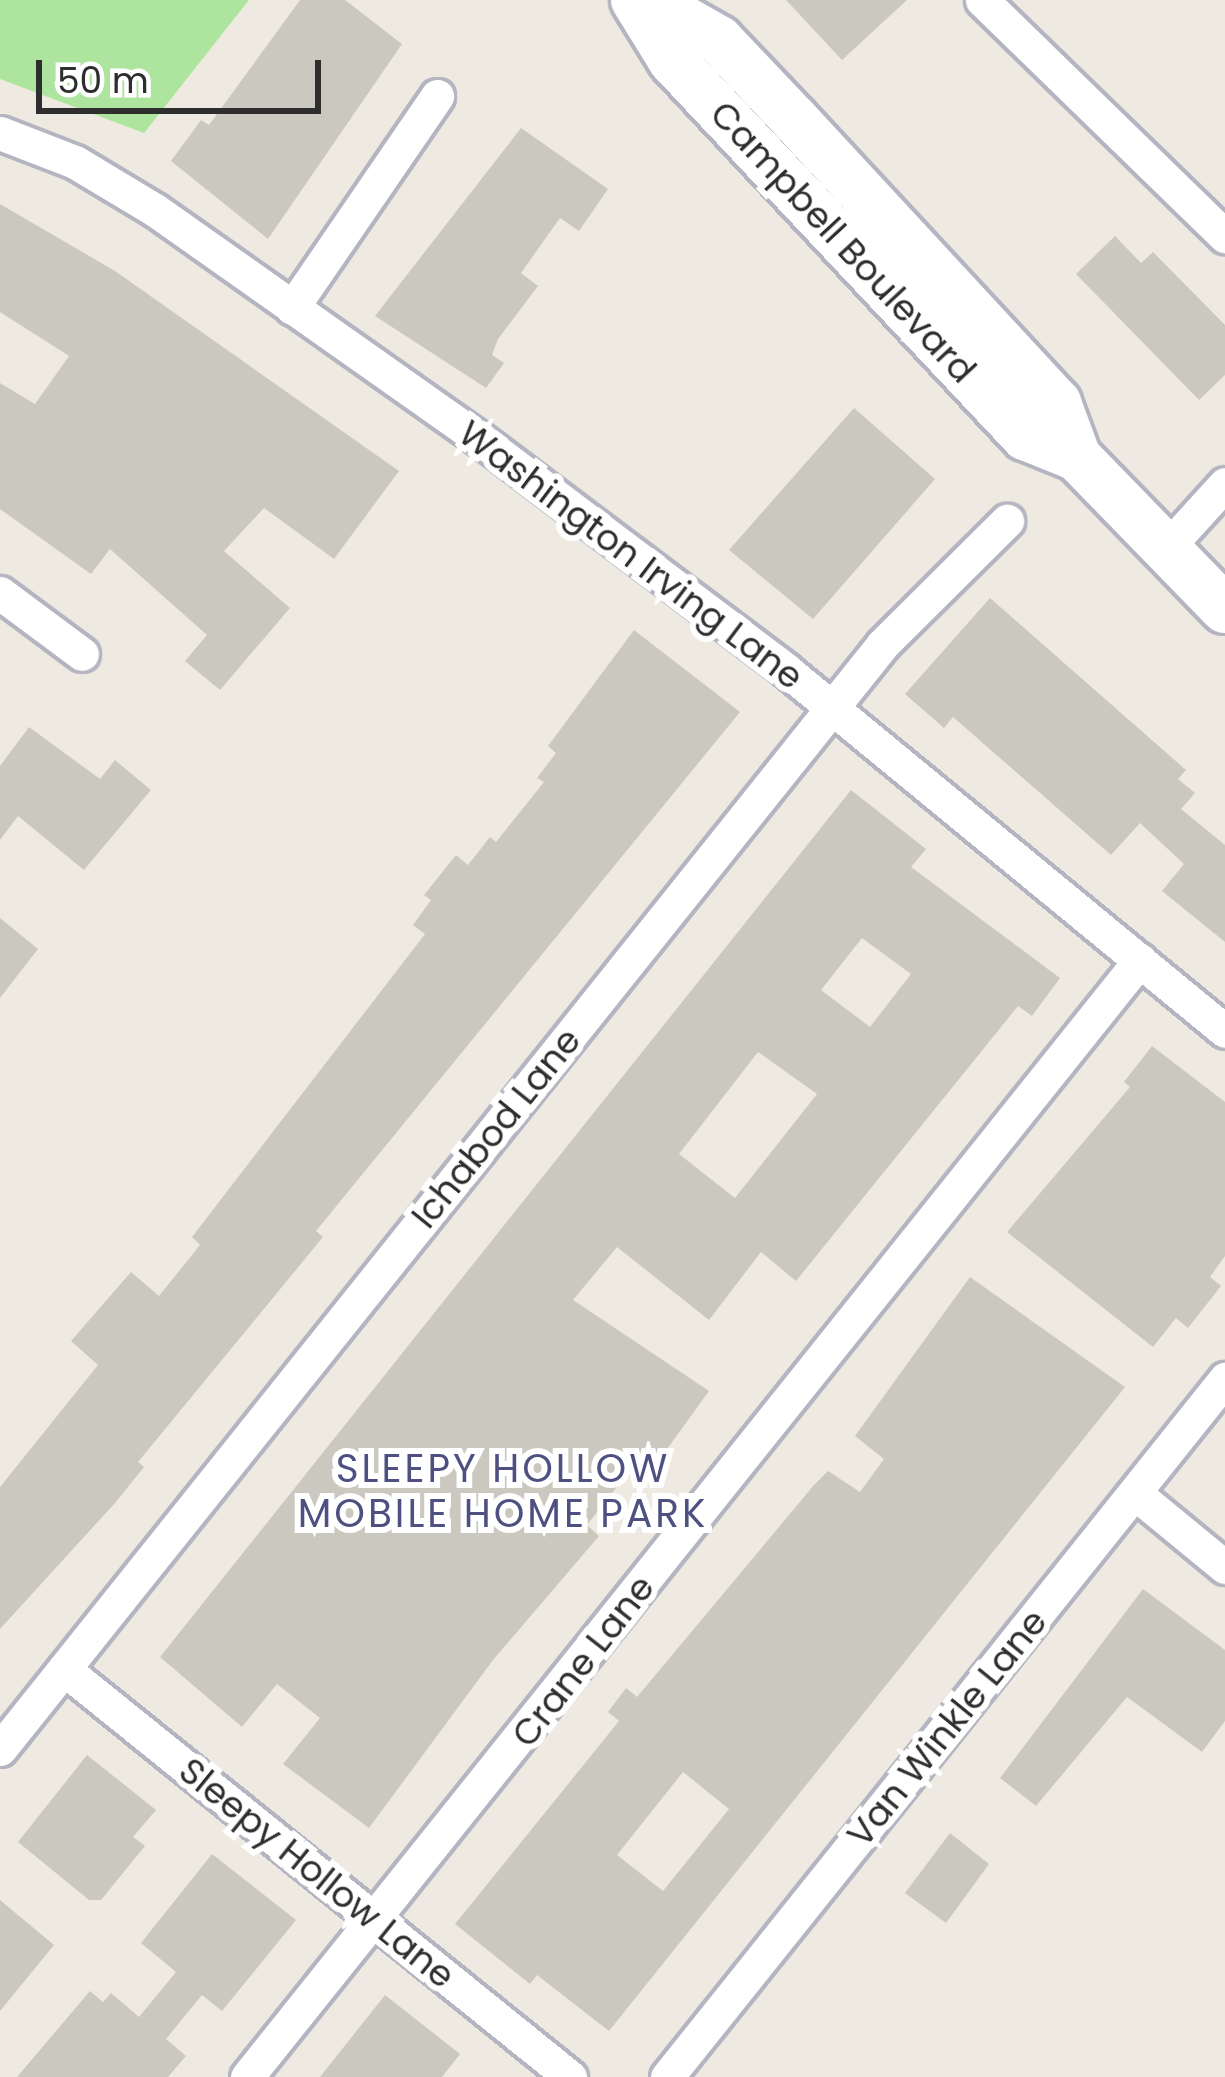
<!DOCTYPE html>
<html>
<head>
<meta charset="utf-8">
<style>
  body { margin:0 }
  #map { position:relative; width:1225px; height:2077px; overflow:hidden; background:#efeae1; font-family:Poppins,sans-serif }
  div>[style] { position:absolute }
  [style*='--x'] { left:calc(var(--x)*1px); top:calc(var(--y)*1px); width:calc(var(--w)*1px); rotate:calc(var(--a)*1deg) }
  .green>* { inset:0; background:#aee59e }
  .building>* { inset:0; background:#cbc8bf }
  .roads { filter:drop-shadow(3px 0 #b4b5c1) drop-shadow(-3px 0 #b4b5c1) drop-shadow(0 3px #b4b5c1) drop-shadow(0 -3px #b4b5c1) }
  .street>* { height:33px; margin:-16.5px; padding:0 16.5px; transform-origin:16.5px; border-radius:16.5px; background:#fff }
  .secondary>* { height:48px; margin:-24px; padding:0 24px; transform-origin:24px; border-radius:24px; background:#fff }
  span { translate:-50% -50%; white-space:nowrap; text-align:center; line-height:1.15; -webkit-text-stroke:12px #fff; paint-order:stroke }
  .street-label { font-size:36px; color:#2e2e2e }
  .neighbourhood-label { font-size:39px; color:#4d5080; letter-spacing:3px }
  .scale { position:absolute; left:36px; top:60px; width:285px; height:54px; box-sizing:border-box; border:6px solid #2e2e2e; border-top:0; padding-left:15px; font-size:36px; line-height:42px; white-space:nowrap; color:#2e2e2e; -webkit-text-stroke:9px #fff; paint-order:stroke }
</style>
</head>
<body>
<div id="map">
  <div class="green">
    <div style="clip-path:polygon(0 0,249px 0,144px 133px,0 79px)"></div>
  </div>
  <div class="building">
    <div style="clip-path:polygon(300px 0,345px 0,402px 44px,268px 239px,171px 161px,201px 120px,209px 125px)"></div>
    <div style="clip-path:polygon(786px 0,907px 0,842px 60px)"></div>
    <div style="clip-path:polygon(521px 128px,608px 189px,579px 231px,560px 218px,521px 273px,538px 286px,498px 339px,492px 355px,504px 363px,486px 388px,375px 316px)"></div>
    <div style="clip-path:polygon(0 204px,115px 271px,399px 471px,334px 559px,264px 508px,224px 551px,290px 608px,220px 690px,185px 661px,207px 635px,110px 549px,91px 574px,0 509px,0 383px,35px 404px,69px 356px,0 312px)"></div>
    <div style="clip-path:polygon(1115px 236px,1141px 263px,1153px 252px,1225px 325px,1225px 375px,1199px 400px,1076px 274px)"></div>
    <div style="clip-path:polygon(854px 408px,935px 479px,813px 619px,729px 550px)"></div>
    <div style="clip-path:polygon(990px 598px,1186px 770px,1178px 779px,1195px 793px,1181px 809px,1225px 845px,1225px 942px,1162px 891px,1184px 864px,1140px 823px,1111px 855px,953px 717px,944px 728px,905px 694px)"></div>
    <div style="clip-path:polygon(634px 630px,740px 712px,316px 1231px,323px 1237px,138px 1462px,144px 1467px,115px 1503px,0 1629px,0 1487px,98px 1365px,71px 1341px,131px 1272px,159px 1296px,200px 1245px,192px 1237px,425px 934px,413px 925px,431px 900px,424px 895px,456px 855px,468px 865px,490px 837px,496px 842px,544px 782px,537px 778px,556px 753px,548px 746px)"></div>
    <div style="clip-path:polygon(29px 727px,100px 779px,115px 760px,151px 790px,84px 870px,18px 816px,0 840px,0 766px)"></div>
    <div style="clip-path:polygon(evenodd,851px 790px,926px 849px,911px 867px,1060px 978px,1032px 1016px,1018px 1006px,796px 1281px,761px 1252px,709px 1320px,617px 1247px,573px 1300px,709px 1391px,641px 1485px,627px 1474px,587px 1525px,599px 1536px,493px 1660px,369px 1828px,283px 1764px,320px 1718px,277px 1684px,242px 1727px,160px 1657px,851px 790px,862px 938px,911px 974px,870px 1027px,821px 990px,862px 938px,851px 790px,758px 1052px,817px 1094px,735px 1198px,679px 1154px,758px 1052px)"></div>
    <div style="clip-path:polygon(0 918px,38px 949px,0 998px)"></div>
    <div style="clip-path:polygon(1152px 1046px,1225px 1102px,1225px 1256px,1210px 1277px,1221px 1286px,1188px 1328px,1176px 1318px,1153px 1347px,1007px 1232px,1130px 1087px,1124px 1082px)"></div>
    <div style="clip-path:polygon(evenodd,970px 1277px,1125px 1387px,609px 2031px,537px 1975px,530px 1984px,455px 1924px,619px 1721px,608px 1712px,626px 1688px,637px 1697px,814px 1485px,828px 1471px,860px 1492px,884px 1459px,855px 1436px,970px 1277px,683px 1772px,729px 1809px,663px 1891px,617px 1855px,683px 1772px)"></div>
    <div style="clip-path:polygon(1143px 1589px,1225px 1650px,1225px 1721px,1202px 1752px,1127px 1697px,1036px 1806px,1000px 1778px)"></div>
    <div style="clip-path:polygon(87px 1755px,156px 1810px,133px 1837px,145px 1846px,101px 1900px,89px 1900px,18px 1842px)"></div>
    <div style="clip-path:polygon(950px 1833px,989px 1864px,946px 1923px,905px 1893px)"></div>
    <div style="clip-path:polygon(212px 1854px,296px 1920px,222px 2011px,202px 1995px,166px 2039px,186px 2056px,168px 2077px,17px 2077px,90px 1991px,103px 2002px,111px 1993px,139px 2017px,176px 1972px,141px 1943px)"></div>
    <div style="clip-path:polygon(0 1900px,54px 1945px,0 2011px)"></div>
    <div style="clip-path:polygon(385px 1995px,460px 2054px,442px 2077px,320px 2077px)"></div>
  </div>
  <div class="roads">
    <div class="street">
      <div style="--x:982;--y:0;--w:339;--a:44.2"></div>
      <div style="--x:0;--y:133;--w:80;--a:21.1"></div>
      <div style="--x:75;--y:162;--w:93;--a:31"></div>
      <div style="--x:155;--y:210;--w:398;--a:35.2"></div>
      <div style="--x:480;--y:439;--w:383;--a:37"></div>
      <div style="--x:786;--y:670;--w:568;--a:39.43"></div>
      <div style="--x:292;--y:308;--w:257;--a:-55.6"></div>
      <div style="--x:1165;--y:550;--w:89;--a:-47.7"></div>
      <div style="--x:0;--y:593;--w:102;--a:36.6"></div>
      <div style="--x:1136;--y:1494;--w:115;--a:39.4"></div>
      <div style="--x:64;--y:1669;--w:650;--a:38.88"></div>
      <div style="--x:0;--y:1749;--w:1414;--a:-51.37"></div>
      <div style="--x:883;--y:644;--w:175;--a:-44.8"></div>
      <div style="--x:247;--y:2077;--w:1430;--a:-51.36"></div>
      <div style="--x:667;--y:2077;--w:894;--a:-51.36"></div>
    </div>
    <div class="secondary">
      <div style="--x:635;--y:0;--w:70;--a:58.3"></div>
      <div style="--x:672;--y:60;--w:516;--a:46.81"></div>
      <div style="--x:1025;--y:436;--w:56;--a:22"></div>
      <div style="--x:1077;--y:457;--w:212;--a:45.8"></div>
      <div style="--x:649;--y:0;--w:81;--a:29.7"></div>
      <div style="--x:719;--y:40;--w:110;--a:46.5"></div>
      <div style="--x:795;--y:120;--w:386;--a:47.2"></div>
      <div style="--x:1057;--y:403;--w:58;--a:69.7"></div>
    </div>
  </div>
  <div class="street-label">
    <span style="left:843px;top:242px;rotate:47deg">Campbell Boulevard</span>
    <span style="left:631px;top:555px;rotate:37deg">Washington Irving Lane</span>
    <span style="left:496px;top:1128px;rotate:-51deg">Ichabod Lane</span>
    <span style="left:583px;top:1661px;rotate:-52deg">Crane Lane</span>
    <span style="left:947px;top:1728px;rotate:-51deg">Van Winkle Lane</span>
    <span style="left:317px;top:1873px;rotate:39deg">Sleepy Hollow Lane</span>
  </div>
  <div class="neighbourhood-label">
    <span style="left:503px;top:1492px">SLEEPY HOLLOW<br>MOBILE HOME PARK</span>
  </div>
  <div class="scale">50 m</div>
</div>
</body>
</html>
